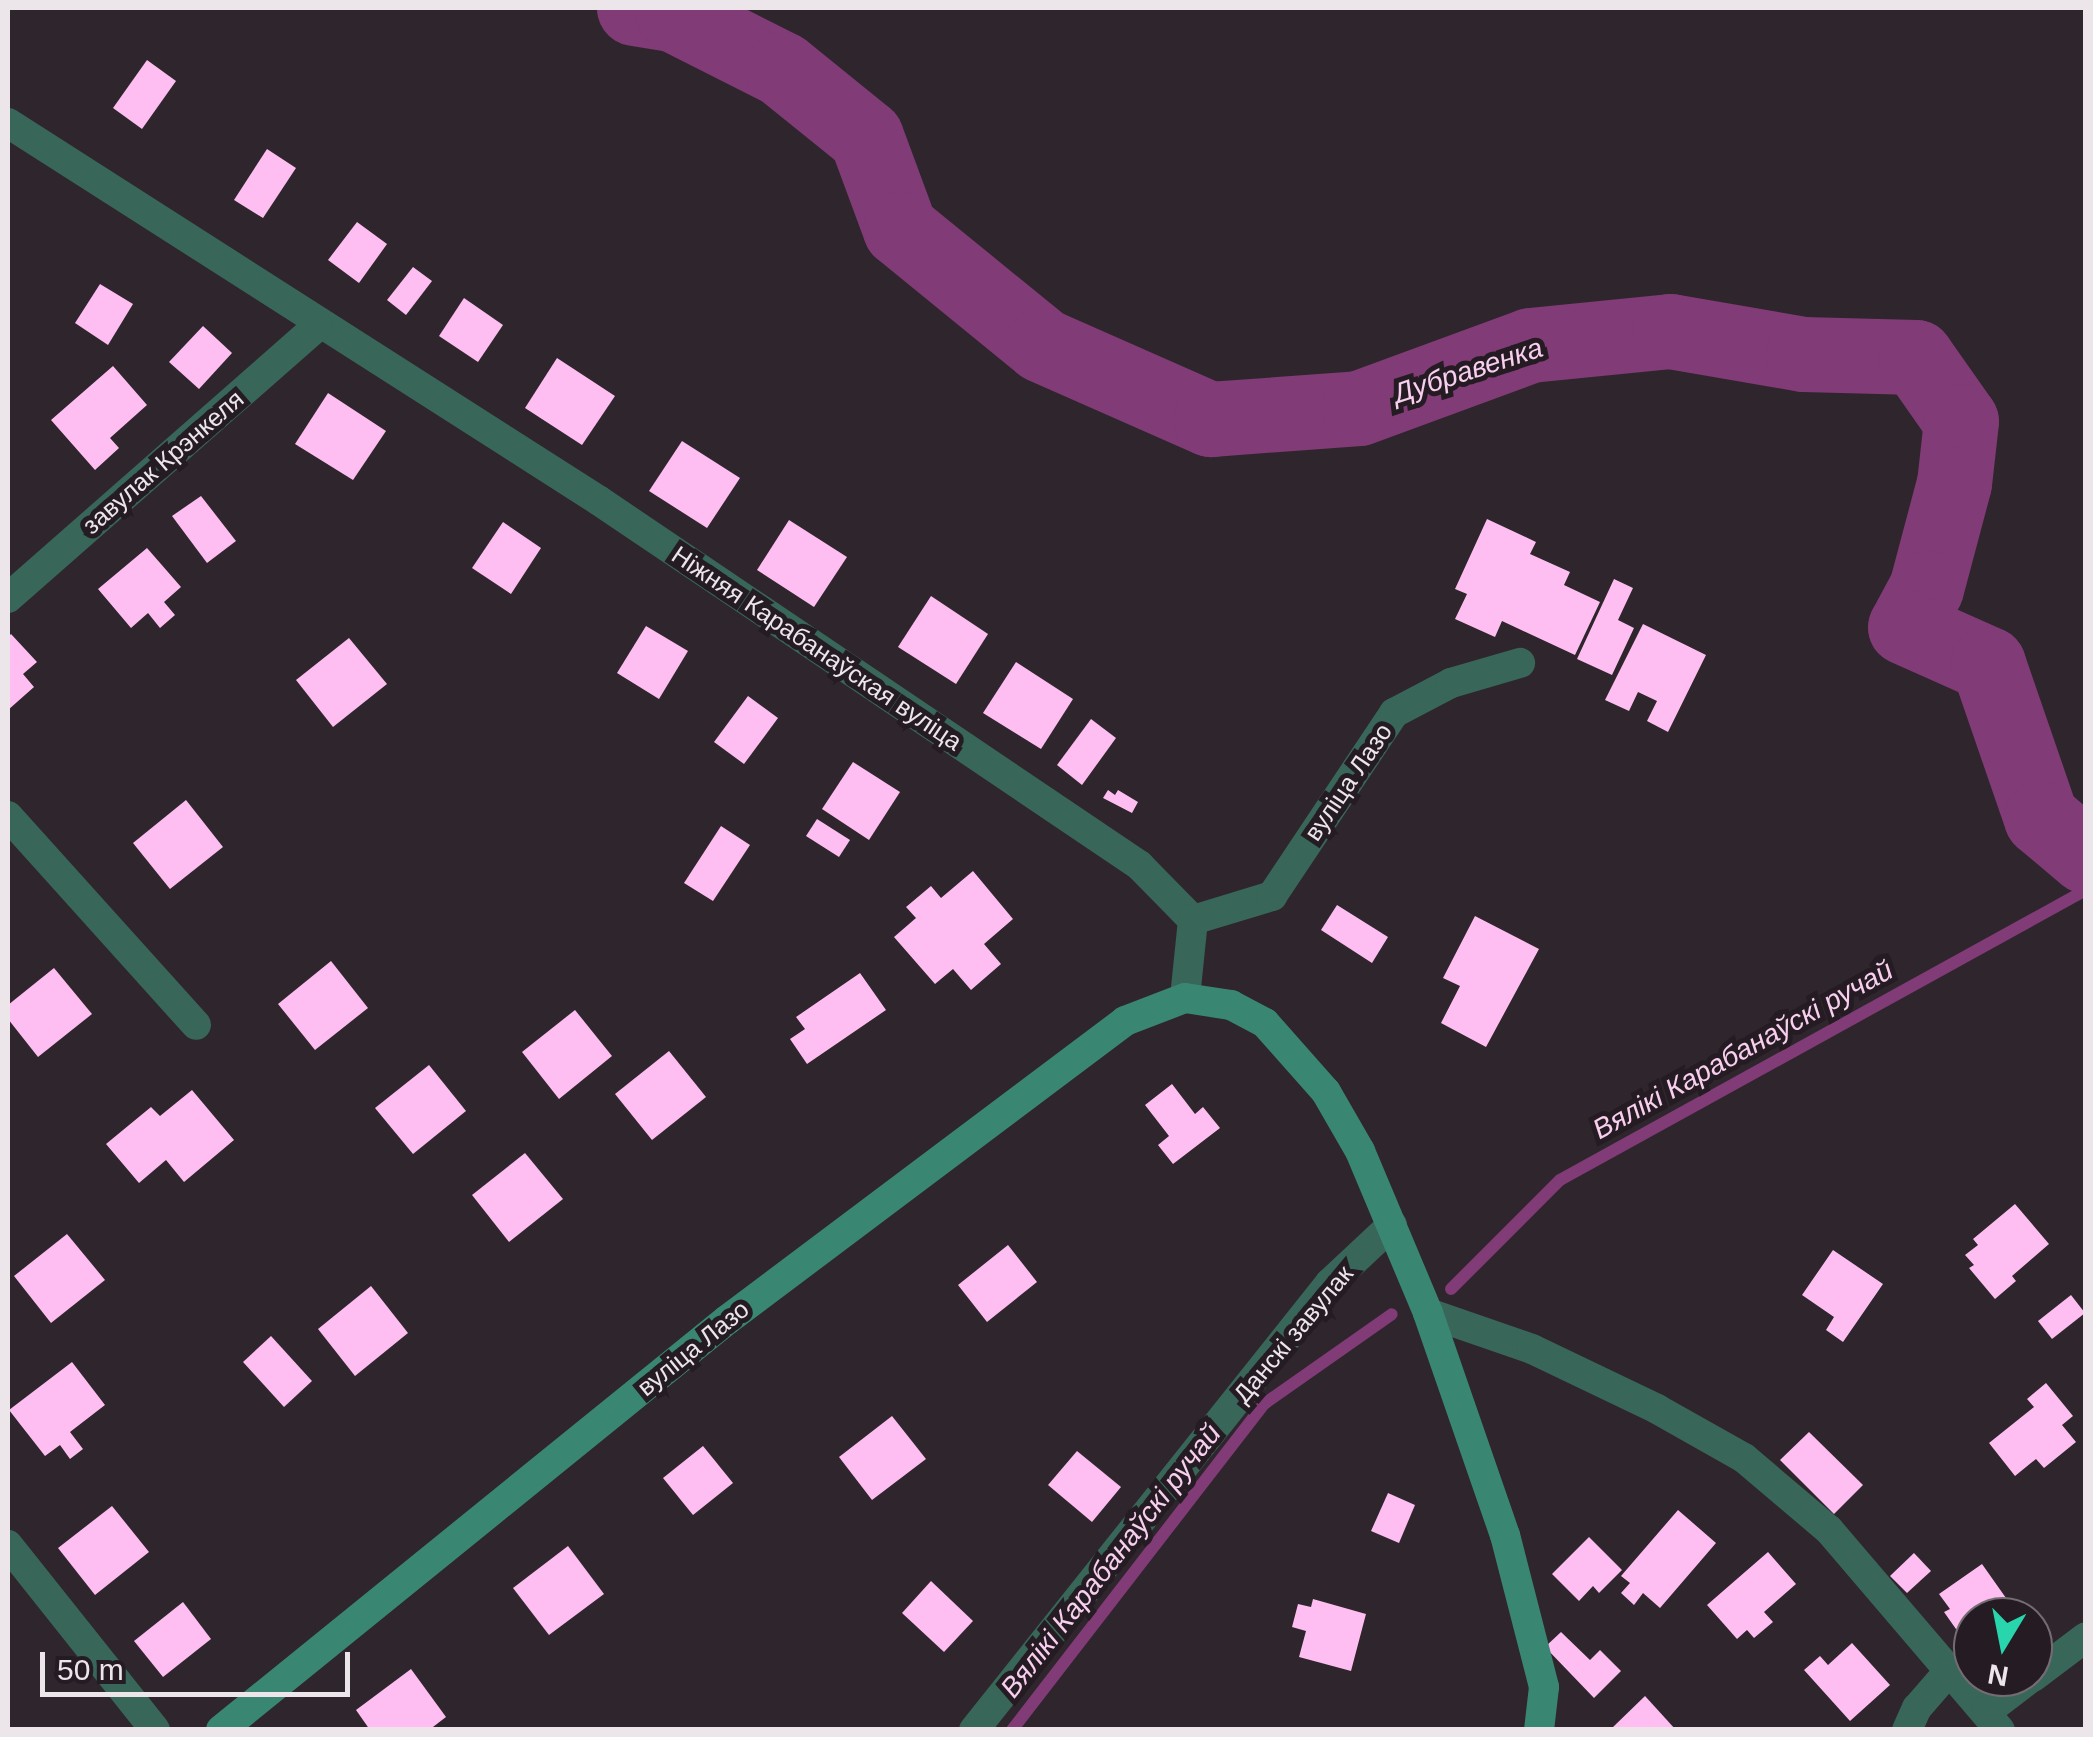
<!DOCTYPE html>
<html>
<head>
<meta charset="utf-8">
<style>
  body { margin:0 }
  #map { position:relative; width:2093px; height:1737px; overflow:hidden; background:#2f252d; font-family:Helvetica,sans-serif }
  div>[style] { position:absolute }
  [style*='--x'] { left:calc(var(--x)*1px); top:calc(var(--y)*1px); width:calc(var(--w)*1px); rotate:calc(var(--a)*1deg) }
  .stream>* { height:12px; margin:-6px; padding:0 6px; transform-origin:6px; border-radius:6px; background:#813b76 }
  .river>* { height:75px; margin:-37.5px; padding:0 37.5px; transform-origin:37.5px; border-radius:37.5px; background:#813b76 }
  .building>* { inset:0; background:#febef1 }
  .street>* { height:30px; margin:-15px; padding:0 15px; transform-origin:15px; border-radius:15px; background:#386658 }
  .secondary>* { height:30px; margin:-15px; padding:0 15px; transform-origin:15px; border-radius:15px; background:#398772 }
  span { translate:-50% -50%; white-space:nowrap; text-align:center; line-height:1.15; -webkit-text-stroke:10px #251c23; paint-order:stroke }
  .street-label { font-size:25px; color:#ece5ea }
  .water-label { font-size:28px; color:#f8cfef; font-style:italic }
  .frame { position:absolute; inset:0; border:10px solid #ece5ea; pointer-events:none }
  .north { position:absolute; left:1953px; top:1597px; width:100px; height:100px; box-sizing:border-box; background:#251c23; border:2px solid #756c73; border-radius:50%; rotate:190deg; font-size:28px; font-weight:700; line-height:40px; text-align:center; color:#ece5ea }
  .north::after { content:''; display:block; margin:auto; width:35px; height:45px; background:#28d5ad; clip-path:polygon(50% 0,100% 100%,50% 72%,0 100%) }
  .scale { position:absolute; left:40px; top:1652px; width:310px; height:45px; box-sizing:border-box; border:5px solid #ece5ea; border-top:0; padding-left:12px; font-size:30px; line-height:35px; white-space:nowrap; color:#ece5ea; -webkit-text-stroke:8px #251c23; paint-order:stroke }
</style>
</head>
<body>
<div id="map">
  <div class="stream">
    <div style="--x:1451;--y:1289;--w:154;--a:-45"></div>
    <div style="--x:1560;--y:1180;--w:601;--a:-28.87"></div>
    <div style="--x:1012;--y:1730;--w:412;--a:-52.3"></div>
    <div style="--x:1264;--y:1404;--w:156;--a:-35.1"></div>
  </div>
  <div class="river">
    <div style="--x:634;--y:8;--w:39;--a:9"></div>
    <div style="--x:673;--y:14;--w:122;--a:26.8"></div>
    <div style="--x:782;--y:69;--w:108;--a:39"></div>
    <div style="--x:866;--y:137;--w:98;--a:69.7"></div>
    <div style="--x:900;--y:229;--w:183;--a:39.2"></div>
    <div style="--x:1042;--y:345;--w:184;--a:23.8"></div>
    <div style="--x:1210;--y:419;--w:149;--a:-4.2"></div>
    <div style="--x:1359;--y:408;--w:182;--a:-20.2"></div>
    <div style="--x:1530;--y:345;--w:141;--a:-5.7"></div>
    <div style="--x:1670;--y:331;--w:135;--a:9.8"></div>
    <div style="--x:1803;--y:354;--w:113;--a:1.5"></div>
    <div style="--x:1916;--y:357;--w:78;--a:54.9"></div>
    <div style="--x:1961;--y:421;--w:62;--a:96.4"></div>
    <div style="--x:1954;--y:483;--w:109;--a:104.9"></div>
    <div style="--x:1926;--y:588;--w:44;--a:118.3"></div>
    <div style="--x:1905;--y:627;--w:91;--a:24"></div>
    <div style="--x:1988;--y:664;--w:163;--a:71"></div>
    <div style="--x:2041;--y:818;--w:59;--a:40.2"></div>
  </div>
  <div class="building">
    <div style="clip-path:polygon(147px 60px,176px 81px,142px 129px,113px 108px)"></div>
    <div style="clip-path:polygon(267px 149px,296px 168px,263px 218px,234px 200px)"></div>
    <div style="clip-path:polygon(357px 222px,387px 244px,359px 283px,328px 260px)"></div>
    <div style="clip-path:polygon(413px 267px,432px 281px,406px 315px,387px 300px)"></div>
    <div style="clip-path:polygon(100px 284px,133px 304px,108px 345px,75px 323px)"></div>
    <div style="clip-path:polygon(464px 298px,503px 325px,478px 362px,439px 336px)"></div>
    <div style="clip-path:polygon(203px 326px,232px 353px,199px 389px,169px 362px)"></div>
    <div style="clip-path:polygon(557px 358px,615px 396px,582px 445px,525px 408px)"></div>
    <div style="clip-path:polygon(113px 366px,147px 405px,110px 438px,119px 448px,95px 470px,51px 420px)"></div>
    <div style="clip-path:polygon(328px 393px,386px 431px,353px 480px,295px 444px)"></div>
    <div style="clip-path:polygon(682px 441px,740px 478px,707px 528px,649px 491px)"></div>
    <div style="clip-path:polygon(201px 496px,236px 541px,207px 563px,172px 516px)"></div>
    <div style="clip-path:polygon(1487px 519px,1536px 542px,1530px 554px,1570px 572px,1564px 585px,1600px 602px,1575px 655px,1502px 621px,1495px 637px,1455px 619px,1467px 594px,1455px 589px)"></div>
    <div style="clip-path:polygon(789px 520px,847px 557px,814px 607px,757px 570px)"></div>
    <div style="clip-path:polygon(503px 522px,541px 548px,511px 594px,472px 568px)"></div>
    <div style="clip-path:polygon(147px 548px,181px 587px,164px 602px,175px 615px,160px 628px,148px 613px,131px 628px,98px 589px)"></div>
    <div style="clip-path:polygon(1614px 579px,1633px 588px,1618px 620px,1634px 628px,1612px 675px,1577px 659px)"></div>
    <div style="clip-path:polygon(931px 596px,988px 634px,956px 684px,898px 647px)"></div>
    <div style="clip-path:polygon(1643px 624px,1706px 655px,1668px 732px,1647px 721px,1657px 701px,1638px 692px,1629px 711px,1605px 700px)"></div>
    <div style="clip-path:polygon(646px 626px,688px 651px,659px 699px,617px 673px)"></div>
    <div style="clip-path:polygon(11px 634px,37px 662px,23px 674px,34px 687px,8px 710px,8px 637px)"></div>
    <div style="clip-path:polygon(349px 638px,387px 684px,333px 727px,296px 680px)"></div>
    <div style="clip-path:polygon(1016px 662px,1073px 699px,1041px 749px,983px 713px)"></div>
    <div style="clip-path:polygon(748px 696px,778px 718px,744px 764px,714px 742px)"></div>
    <div style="clip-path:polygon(1091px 719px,1116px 738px,1082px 785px,1057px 765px)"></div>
    <div style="clip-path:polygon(853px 762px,900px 792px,869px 840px,822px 809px)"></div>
    <div style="clip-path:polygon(1108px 790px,1115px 795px,1118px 790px,1138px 802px,1132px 813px,1103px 798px)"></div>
    <div style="clip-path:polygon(186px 800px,223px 847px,170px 889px,133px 843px)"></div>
    <div style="clip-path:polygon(817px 819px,850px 840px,839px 857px,806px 836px)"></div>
    <div style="clip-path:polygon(721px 826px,750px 845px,713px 901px,684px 883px)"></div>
    <div style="clip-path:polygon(973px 871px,1013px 919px,984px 944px,1001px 964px,971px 990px,953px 969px,935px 984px,894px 937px,916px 918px,906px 907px,931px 886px,941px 898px)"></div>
    <div style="clip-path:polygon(1337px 905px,1388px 937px,1372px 963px,1321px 930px)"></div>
    <div style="clip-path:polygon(1475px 916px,1539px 949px,1486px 1047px,1441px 1023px,1460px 986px,1443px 978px)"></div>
    <div style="clip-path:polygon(331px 961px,368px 1008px,315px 1050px,278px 1004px)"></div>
    <div style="clip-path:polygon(54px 968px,92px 1014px,38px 1057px,8px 1019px,8px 1005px)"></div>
    <div style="clip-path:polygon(860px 973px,886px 1010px,807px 1064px,790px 1039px,805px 1029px,796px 1017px)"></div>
    <div style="clip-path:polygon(575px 1010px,612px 1056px,559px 1099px,522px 1052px)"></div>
    <div style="clip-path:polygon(669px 1051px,706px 1097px,652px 1140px,615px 1094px)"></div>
    <div style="clip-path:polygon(429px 1065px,466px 1111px,413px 1154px,375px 1108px)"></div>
    <div style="clip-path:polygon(1172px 1084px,1195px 1114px,1203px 1107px,1220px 1128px,1173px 1164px,1158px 1145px,1169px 1136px,1145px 1105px)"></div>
    <div style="clip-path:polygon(192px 1090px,234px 1140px,184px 1182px,166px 1160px,139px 1183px,106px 1144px,151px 1107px,160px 1116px)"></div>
    <div style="clip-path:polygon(525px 1153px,563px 1199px,509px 1242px,472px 1195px)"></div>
    <div style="clip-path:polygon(2015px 1204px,2049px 1244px,2012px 1276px,2016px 1281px,1995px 1299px,1969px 1268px,1974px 1265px,1965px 1255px,1978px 1245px,1973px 1239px)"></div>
    <div style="clip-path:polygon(67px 1234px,105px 1280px,51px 1323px,14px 1276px)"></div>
    <div style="clip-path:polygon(1008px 1245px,1037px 1282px,987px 1322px,958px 1285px)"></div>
    <div style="clip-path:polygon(1833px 1250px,1883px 1284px,1843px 1342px,1826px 1330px,1834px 1317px,1802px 1295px)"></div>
    <div style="clip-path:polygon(371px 1286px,408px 1333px,355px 1376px,318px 1329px)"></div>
    <div style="clip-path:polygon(2071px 1295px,2085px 1313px,2052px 1339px,2038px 1321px)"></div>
    <div style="clip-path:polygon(271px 1336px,312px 1381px,284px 1407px,243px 1362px)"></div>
    <div style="clip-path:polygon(72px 1362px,105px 1405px,70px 1432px,83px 1449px,70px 1459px,60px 1445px,45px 1456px,9px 1410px)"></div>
    <div style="clip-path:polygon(2046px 1383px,2073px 1416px,2062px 1425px,2076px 1442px,2044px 1468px,2036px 1459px,2015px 1476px,1989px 1443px,2034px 1407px,2027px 1399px)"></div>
    <div style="clip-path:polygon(892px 1416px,926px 1459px,872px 1500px,839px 1457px)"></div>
    <div style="clip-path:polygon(1809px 1432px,1863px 1485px,1834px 1514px,1780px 1460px)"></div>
    <div style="clip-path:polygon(703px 1446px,733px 1483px,693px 1515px,663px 1478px)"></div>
    <div style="clip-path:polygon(1077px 1451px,1121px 1487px,1092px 1522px,1048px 1485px)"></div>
    <div style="clip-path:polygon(1388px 1493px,1415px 1505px,1399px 1543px,1371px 1531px)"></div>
    <div style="clip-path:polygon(112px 1506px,149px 1552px,95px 1595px,58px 1548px)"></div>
    <div style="clip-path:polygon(1678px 1510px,1716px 1543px,1660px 1608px,1643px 1593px,1634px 1605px,1621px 1593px,1630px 1583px,1621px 1576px)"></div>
    <div style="clip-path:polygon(1589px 1537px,1622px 1570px,1599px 1593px,1593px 1586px,1579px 1601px,1552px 1574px)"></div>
    <div style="clip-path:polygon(568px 1546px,604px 1594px,549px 1635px,513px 1588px)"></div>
    <div style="clip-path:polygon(1768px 1552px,1796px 1584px,1764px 1612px,1773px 1622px,1754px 1638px,1747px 1630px,1737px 1639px,1707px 1605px)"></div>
    <div style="clip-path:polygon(1914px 1553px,1931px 1571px,1907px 1593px,1890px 1576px)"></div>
    <div style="clip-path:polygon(1982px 1564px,2018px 1615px,1973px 1617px,1970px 1649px,1944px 1612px,1950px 1609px,1939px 1594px)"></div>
    <div style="clip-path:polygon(931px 1581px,973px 1621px,944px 1652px,902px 1613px)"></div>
    <div style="clip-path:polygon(1313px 1599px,1366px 1614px,1351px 1671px,1299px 1657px,1306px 1631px,1292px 1627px,1298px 1604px,1311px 1607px)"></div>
    <div style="clip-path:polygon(183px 1602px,211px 1639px,163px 1677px,134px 1641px)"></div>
    <div style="clip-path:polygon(1561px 1632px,1590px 1660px,1600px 1650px,1621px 1671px,1594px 1698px,1545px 1647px)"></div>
    <div style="clip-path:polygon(1852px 1643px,1890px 1685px,1850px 1721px,1804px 1670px,1820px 1656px,1828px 1665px)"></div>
    <div style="clip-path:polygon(411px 1669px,446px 1717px,429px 1730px,370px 1730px,356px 1710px)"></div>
    <div style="clip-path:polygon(1645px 1696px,1676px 1730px,1612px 1728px)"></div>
  </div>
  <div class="street">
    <div style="--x:8;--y:123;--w:700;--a:32.58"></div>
    <div style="--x:598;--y:500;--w:653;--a:34.01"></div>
    <div style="--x:1139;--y:865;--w:77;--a:45.5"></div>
    <div style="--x:1193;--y:920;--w:78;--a:95.9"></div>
    <div style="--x:8;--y:598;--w:412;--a:-41.3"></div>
    <div style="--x:8;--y:816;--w:281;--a:48"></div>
    <div style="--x:1193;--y:920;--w:83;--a:-16.9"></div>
    <div style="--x:1272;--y:896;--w:220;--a:-56.3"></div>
    <div style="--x:1394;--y:713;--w:64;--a:-27.8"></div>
    <div style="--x:1451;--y:683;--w:72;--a:-16.2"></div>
    <div style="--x:1428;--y:1313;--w:110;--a:19.1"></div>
    <div style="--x:1532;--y:1349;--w:139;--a:25.6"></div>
    <div style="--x:1657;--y:1409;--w:100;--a:29.4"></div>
    <div style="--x:1744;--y:1458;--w:111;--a:40.3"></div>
    <div style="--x:1829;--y:1530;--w:263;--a:49.5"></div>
    <div style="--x:8;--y:1545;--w:236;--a:51.5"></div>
    <div style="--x:2033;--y:1677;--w:66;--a:-37"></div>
    <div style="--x:1986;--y:1712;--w:58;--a:-37.3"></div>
    <div style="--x:974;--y:1730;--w:571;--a:-51.47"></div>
    <div style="--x:1330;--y:1283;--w:85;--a:-43.1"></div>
    <div style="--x:1907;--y:1730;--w:24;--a:-66"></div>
    <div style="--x:1917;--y:1708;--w:49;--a:-49.1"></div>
  </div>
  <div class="secondary">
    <div style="--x:221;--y:1730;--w:651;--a:-39.02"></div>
    <div style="--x:727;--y:1320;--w:498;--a:-36.9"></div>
    <div style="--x:1125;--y:1021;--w:64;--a:-21"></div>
    <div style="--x:1185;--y:998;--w:47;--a:8.7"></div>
    <div style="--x:1231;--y:1005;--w:38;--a:28"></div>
    <div style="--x:1265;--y:1023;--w:92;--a:48.5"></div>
    <div style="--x:1326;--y:1092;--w:68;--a:60"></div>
    <div style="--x:1360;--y:1151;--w:176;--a:67.2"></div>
    <div style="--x:1428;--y:1313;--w:235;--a:70.9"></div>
    <div style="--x:1505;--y:1535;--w:157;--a:75.6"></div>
    <div style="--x:1544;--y:1687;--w:43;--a:96.6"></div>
  </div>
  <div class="street-label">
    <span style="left:163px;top:462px;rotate:-41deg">завулак Крэнкеля</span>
    <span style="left:817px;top:648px;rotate:34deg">Ніжняя Карабанаўская вуліца</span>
    <span style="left:1348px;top:782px;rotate:-56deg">вуліца Лазо</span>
    <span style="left:1293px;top:1334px;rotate:-50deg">Данскі завулак</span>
    <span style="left:693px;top:1348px;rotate:-39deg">вуліца Лазо</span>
  </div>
  <div class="water-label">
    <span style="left:1468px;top:371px;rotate:-18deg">Дубравенка</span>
    <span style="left:1743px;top:1050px;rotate:-29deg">Вялікі Карабанаўскі ручай</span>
    <span style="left:1111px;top:1561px;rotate:-52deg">Вялікі Карабанаўскі ручай</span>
  </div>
  <div class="frame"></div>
  <div class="north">N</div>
  <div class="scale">50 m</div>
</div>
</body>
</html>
